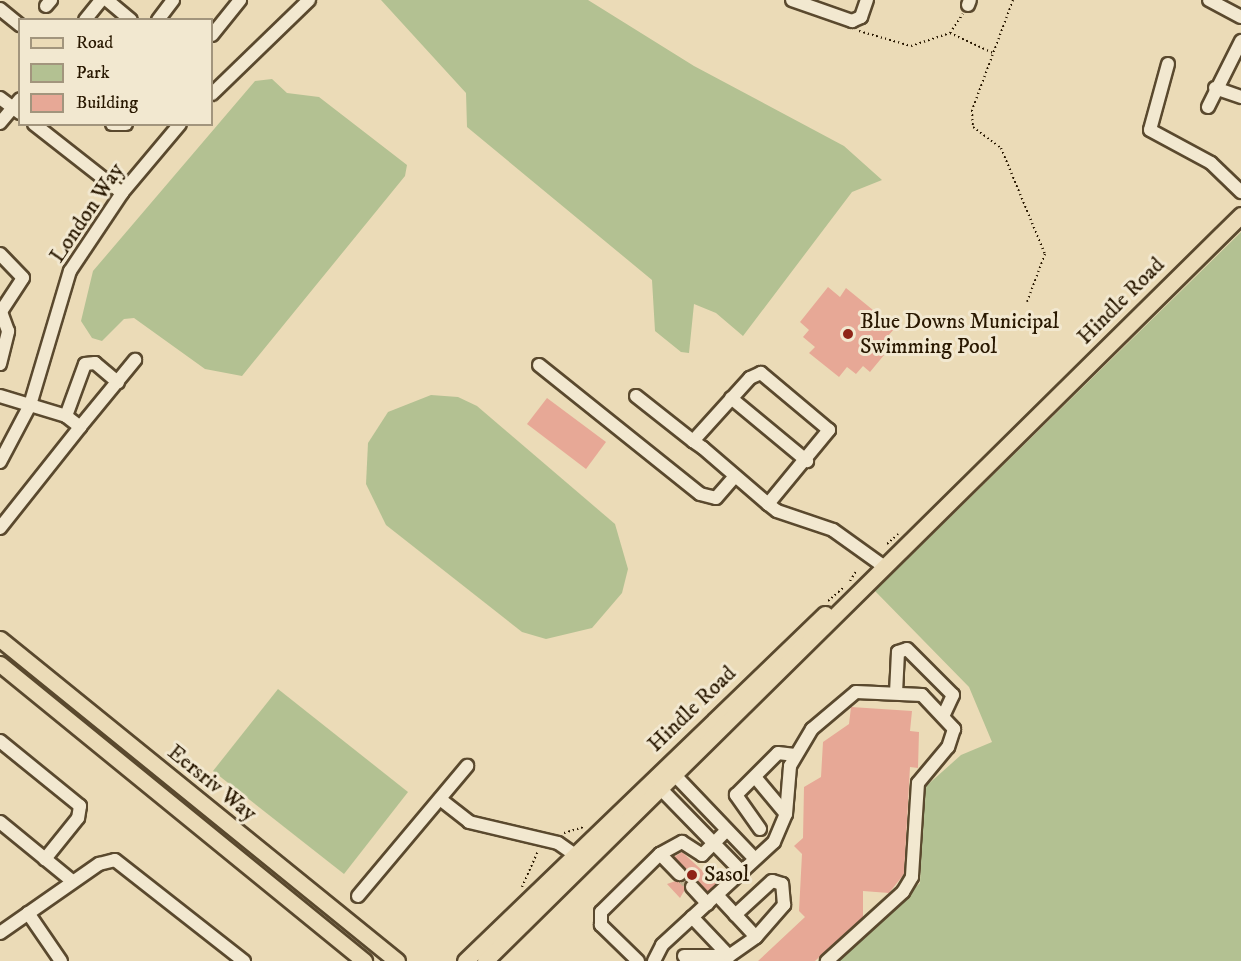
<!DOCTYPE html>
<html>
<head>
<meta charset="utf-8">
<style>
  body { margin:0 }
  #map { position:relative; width:1241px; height:961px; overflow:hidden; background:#ebdbb7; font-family:"IM FELL DW Pica",serif }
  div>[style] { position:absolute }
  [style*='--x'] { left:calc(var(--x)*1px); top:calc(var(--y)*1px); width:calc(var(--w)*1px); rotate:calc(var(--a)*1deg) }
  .green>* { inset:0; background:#b3c192 }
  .building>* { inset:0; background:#e7a896 }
  .minor-tunnel>* { height:12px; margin-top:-6px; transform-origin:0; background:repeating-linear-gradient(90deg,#c4b493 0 12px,transparent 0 18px) }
  .path>* { height:2px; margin-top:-1px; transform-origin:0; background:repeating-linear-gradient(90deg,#291801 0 1.5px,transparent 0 4.5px) }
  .roads { filter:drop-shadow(2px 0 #5a492e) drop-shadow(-2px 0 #5a492e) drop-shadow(0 2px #5a492e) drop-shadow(0 -2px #5a492e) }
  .minor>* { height:12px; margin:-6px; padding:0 6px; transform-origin:6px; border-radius:6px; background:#f2e8d0 }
  .major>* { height:15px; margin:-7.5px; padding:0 7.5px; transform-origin:7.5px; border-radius:7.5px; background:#ebdbb7 }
  .dots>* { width:16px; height:16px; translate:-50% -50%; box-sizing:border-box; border:3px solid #f2e8d0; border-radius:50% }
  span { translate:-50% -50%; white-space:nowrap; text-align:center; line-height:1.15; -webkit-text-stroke:6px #f2e8d0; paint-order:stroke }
  .street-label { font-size:22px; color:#291801 }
  .poi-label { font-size:22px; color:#291801 }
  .left { translate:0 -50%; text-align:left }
  .legend { position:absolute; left:18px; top:18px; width:195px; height:108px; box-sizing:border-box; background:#f2e8d0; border:2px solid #a2957d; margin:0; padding:8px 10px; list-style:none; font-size:18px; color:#291801 }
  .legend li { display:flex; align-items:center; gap:12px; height:30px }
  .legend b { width:30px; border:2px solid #a2957d }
</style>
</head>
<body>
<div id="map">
  <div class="green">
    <div style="clip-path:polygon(381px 0,588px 0,694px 66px,844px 146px,882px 180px,852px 192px,743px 336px,716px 313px,694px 304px,689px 353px,681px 352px,655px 331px,652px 280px,467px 127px,466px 93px)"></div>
    <div style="clip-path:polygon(272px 79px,287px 93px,319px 97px,407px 165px,405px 176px,242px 376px,205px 369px,134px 318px,124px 319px,102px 341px,92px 338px,81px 321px,93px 271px,255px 81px)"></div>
    <div style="clip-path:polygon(1241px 232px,1241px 961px,836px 961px,920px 883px,924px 788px,961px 755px,992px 742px,969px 687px,875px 591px)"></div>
    <div style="clip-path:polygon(431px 395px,458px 397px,477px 406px,615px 524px,628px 569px,622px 593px,592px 628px,546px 639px,522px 632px,386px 525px,366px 484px,368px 443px,388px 412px)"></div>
    <div style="clip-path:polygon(278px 689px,408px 792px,344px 874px,213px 771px)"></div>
  </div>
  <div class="building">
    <div style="clip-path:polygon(828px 287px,840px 297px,846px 288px,895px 328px,887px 337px,894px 343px,870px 372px,863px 366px,856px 374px,847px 367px,839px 377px,809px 353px,815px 347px,803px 337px,809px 330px,800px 322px)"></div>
    <div style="clip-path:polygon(547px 398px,606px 442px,586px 469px,527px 424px)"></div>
    <div style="clip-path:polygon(851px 707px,912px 711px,910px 731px,919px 732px,918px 768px,910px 767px,904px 874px,889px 893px,863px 891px,863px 917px,815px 961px,758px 961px,805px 917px,799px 911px,802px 854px,794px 846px,803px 838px,804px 787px,821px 777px,823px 742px,849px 724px)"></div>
    <div style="clip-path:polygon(682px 852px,717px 884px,708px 892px,691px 879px,680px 898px,667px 884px,687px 877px,674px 857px)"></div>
  </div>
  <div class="minor-tunnel">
    <div style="--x:679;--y:874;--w:18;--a:45"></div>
  </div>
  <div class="path">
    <div style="--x:1013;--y:0;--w:117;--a:110.4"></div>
    <div style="--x:972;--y:110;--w:17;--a:87"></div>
    <div style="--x:973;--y:127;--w:35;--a:37"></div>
    <div style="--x:1001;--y:148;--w:115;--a:67.5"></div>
    <div style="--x:1045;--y:254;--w:51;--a:110.6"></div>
    <div style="--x:859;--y:31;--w:54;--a:16.1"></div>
    <div style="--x:911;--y:46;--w:41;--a:-18.4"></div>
    <div style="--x:950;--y:33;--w:23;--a:-56"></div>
    <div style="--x:950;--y:33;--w:47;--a:24.9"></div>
    <div style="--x:887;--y:544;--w:15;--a:-42"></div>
    <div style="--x:850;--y:581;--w:13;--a:-58"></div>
    <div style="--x:828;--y:601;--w:21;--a:-41"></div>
    <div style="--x:564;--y:833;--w:21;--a:-17"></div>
    <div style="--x:522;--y:887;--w:39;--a:-66"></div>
  </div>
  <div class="roads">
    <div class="minor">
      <div style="--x:107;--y:0;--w:31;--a:40"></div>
      <div style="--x:792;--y:0;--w:64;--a:19.3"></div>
      <div style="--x:852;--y:21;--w:10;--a:-24"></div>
      <div style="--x:861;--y:17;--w:18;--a:-71"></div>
      <div style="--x:1209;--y:0;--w:36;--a:28"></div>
      <div style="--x:968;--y:5;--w:5;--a:-68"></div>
      <div style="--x:46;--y:6;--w:8;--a:-50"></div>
      <div style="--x:0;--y:9;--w:26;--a:39"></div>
      <div style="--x:85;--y:20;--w:26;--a:-51"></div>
      <div style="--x:158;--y:20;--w:25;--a:-53"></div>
      <div style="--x:212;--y:35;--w:45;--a:-51.3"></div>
      <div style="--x:1168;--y:64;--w:68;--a:105.3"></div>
      <div style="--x:1150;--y:130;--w:69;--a:28.4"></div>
      <div style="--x:1211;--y:163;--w:42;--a:44"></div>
      <div style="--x:1215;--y:88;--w:28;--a:19"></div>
      <div style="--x:212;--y:94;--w:135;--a:-44.1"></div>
      <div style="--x:0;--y:98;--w:25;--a:37"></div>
      <div style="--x:1208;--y:107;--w:74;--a:-63.4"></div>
      <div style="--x:0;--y:123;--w:31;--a:-50"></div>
      <div style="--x:34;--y:124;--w:112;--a:38.1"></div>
      <div style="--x:112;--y:124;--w:14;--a:0"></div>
      <div style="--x:0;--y:254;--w:33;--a:46"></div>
      <div style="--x:23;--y:278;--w:42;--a:123.3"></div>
      <div style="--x:0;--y:364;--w:34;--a:-76"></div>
      <div style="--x:8;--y:331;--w:20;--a:-110"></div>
      <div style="--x:539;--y:365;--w:206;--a:38.7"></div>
      <div style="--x:700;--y:494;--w:16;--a:14"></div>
      <div style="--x:716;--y:498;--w:29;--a:-49"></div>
      <div style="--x:0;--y:396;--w:31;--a:17"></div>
      <div style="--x:30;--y:405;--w:140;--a:-73.4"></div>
      <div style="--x:70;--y:271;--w:94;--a:-56.3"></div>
      <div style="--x:122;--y:193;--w:90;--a:-50"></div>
      <div style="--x:636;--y:396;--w:73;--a:38.3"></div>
      <div style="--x:731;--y:398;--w:99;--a:39.7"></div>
      <div style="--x:66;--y:416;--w:55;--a:-69.9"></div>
      <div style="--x:85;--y:364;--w:10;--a:-6"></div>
      <div style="--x:95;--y:363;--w:30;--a:40"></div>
      <div style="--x:0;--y:462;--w:64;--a:-62.2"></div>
      <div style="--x:30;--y:405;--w:38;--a:17"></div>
      <div style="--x:66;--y:416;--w:18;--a:38"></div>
      <div style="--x:80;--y:427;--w:87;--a:-50.6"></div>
      <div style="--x:768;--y:504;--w:96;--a:-50.5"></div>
      <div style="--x:829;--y:430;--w:89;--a:-140"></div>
      <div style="--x:761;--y:373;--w:12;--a:156"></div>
      <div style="--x:750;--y:378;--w:85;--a:132.1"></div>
      <div style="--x:693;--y:441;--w:12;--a:35"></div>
      <div style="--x:703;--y:448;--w:86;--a:40.7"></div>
      <div style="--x:768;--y:504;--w:11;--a:38"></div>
      <div style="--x:777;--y:511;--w:59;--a:18.7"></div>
      <div style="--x:833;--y:530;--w:65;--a:35.6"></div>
      <div style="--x:0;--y:528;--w:129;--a:-51.6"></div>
      <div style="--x:896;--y:693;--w:41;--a:-87.2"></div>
      <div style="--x:898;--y:652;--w:9;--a:-18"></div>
      <div style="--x:907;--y:649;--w:65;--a:45"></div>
      <div style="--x:953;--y:695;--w:21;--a:115"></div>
      <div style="--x:0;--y:741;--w:103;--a:39.1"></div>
      <div style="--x:80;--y:806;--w:12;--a:99"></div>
      <div style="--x:78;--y:818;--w:53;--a:128.8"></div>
      <div style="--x:669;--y:769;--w:124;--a:46.3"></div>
      <div style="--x:755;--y:777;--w:48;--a:50"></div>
      <div style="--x:655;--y:783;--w:124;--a:45.7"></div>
      <div style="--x:440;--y:799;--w:37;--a:38"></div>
      <div style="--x:469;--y:822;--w:91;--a:13.3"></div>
      <div style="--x:558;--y:843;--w:19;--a:35"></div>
      <div style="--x:0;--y:822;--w:93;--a:39.3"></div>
      <div style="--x:760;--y:829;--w:42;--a:-125.2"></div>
      <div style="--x:736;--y:795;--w:59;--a:-45"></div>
      <div style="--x:778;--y:753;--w:17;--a:7"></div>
      <div style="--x:660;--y:854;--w:28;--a:46"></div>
      <div style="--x:692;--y:887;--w:23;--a:47"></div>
      <div style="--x:717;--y:895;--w:57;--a:47.1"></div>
      <div style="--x:358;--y:896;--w:170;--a:-50"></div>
      <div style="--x:28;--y:913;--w:58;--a:55.5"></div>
      <div style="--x:692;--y:917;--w:54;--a:46.5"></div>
      <div style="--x:0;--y:933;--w:121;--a:-34.9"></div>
      <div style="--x:99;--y:864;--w:16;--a:-14"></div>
      <div style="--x:115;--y:860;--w:164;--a:38.1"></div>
      <div style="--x:684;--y:956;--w:45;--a:0"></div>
      <div style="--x:729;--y:956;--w:33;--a:-35"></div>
      <div style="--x:756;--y:937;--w:43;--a:-48.8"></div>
      <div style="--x:784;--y:905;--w:21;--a:-95"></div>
      <div style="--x:782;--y:884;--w:10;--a:-163"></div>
      <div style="--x:772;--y:881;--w:50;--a:137.4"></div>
      <div style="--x:638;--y:961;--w:52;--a:-135.8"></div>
      <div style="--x:601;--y:925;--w:13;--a:-90"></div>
      <div style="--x:601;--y:912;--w:83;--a:-44.5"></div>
      <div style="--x:660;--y:854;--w:25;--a:-29"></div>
      <div style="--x:682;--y:842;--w:24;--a:33"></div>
      <div style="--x:702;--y:855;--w:35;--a:-45"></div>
      <div style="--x:654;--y:961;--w:18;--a:-63"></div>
      <div style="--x:662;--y:945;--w:152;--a:-42.6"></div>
      <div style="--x:774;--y:842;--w:30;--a:-67"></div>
      <div style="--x:786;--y:814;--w:48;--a:-85.2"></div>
      <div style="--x:790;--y:766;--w:43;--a:-59.3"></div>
      <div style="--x:812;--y:729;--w:57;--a:-40.1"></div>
      <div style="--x:856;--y:692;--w:66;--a:2.6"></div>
      <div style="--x:922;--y:695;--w:47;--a:46.7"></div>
      <div style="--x:954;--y:729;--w:19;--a:108"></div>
      <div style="--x:948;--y:747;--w:47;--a:129.8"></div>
      <div style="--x:918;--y:783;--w:94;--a:93.7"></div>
      <div style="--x:912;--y:877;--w:17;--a:121"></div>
      <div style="--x:903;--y:892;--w:103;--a:137.8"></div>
    </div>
    <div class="major">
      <div style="--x:0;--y:639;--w:511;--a:39.04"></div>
      <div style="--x:0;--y:664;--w:470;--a:39.2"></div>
      <div style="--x:465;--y:961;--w:500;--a:-43.95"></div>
      <div style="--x:485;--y:961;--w:1062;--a:-44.62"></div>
    </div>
  </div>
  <div class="dots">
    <div style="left:848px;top:334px;background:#8f2418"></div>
    <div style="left:692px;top:875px;background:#8f2418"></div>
  </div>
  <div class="street-label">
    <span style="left:87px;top:213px;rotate:-56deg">London Way</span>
    <span style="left:1121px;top:301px;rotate:-45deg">Hindle Road</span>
    <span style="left:692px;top:709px;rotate:-44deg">Hindle Road</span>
    <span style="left:212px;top:783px;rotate:39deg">Eersriv Way</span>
  </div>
  <div class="poi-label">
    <span class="left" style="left:860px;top:334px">Blue Downs Municipal<br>Swimming Pool</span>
    <span class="left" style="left:704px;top:875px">Sasol</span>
  </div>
  <ul class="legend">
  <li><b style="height:8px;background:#ebdbb7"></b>Road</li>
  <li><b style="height:16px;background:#b3c192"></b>Park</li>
  <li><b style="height:16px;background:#e7a896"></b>Building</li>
  </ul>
</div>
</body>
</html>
